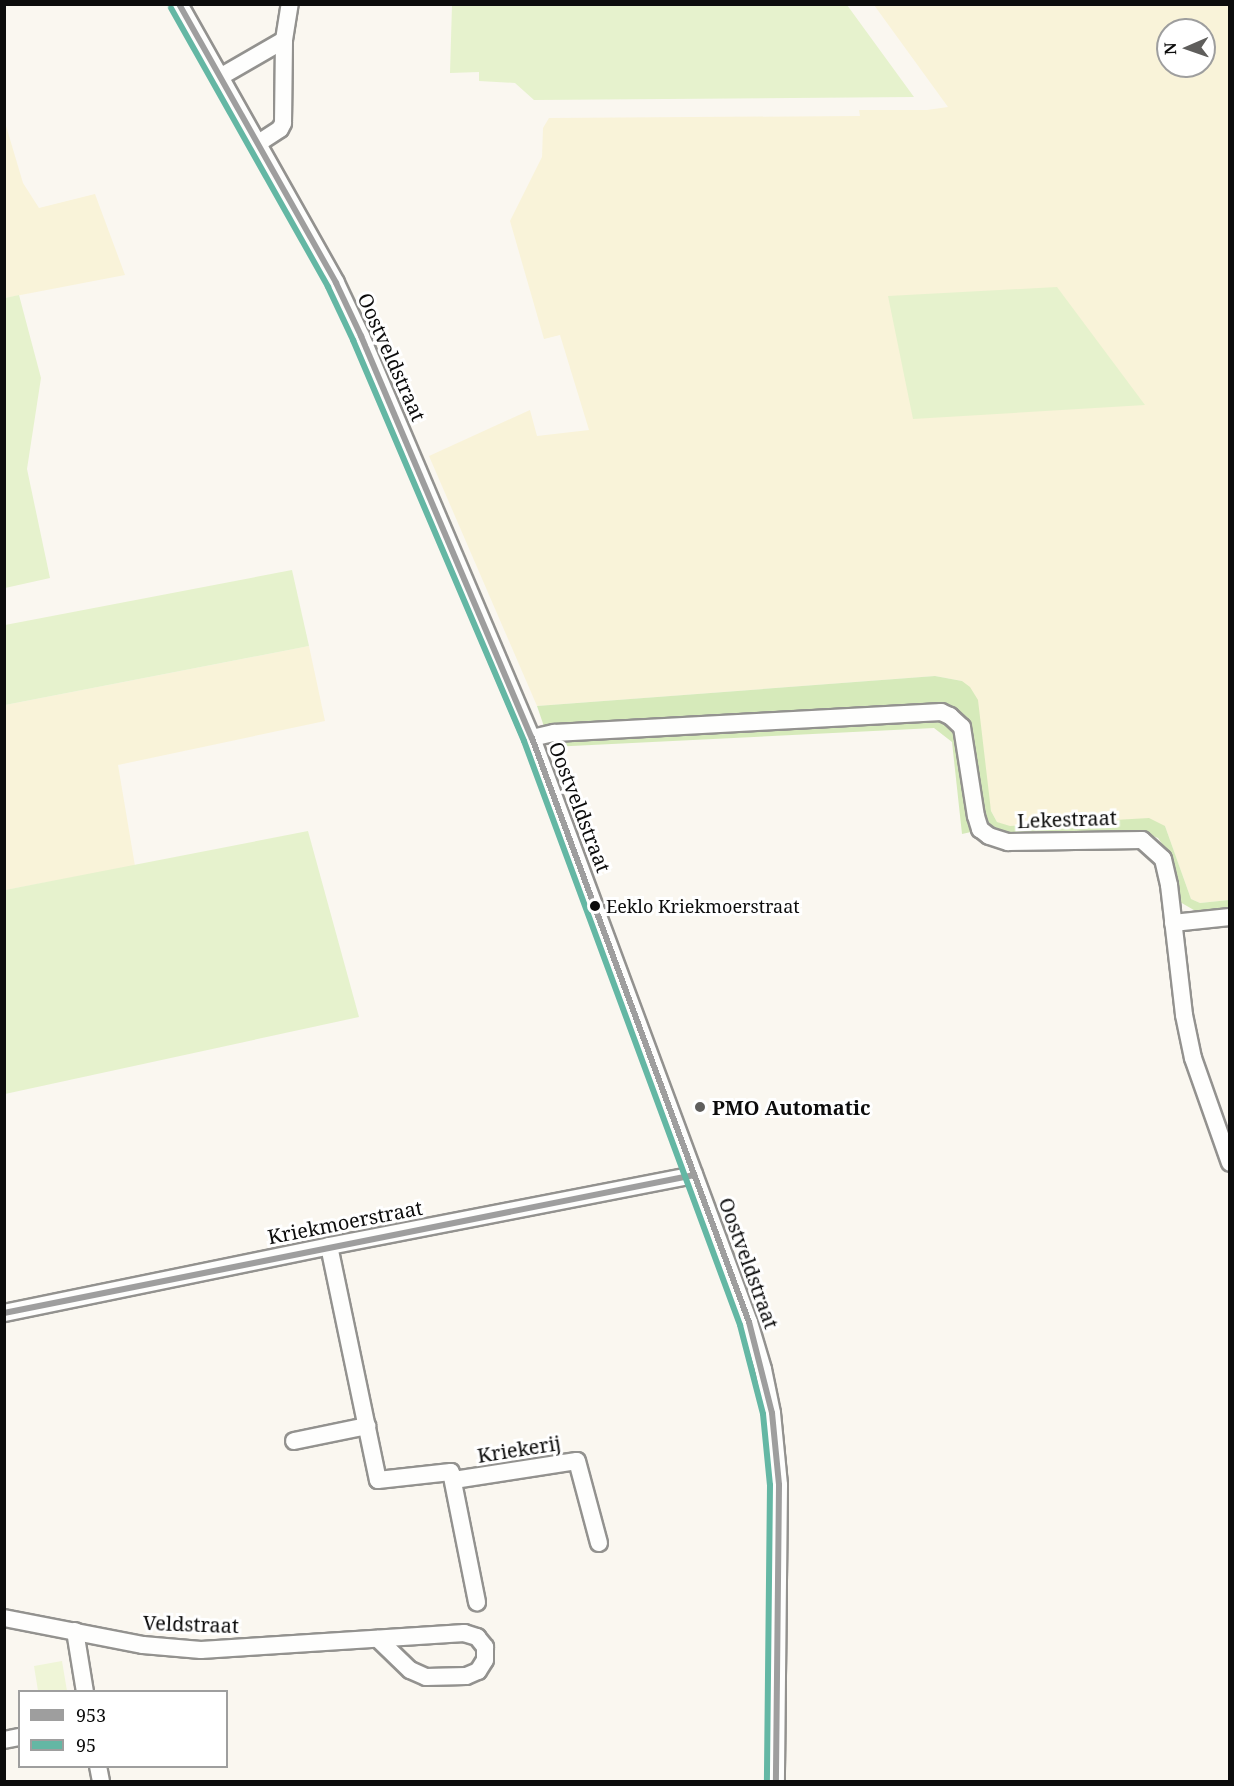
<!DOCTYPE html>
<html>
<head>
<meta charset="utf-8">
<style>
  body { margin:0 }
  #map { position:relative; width:1234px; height:1786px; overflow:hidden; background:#faf7f0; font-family:"Noto Serif",serif }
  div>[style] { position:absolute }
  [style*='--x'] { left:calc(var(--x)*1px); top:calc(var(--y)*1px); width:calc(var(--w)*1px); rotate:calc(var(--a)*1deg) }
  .farmland>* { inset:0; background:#f9f3d9 }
  .green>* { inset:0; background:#e6f2cd }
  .forest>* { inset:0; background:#d6eaba }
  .pitch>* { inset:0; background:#eff5d7 }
  .roads { filter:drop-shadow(2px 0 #93928f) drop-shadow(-2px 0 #93928f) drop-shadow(0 2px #93928f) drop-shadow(0 -2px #93928f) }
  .minor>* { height:16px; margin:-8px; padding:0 8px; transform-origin:8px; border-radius:8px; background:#fefefd }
  .bus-1>* { height:6px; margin:-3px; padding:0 3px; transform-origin:3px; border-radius:3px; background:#9e9e9e }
  .bus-2>* { height:6px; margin:-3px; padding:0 3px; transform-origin:3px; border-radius:3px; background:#64b7a4 }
  .dots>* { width:16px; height:16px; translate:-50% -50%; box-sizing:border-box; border:3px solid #fff; border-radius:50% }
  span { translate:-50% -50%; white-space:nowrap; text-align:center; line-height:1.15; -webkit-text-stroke:6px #fff; paint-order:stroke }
  .bus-label { font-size:18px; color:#0c0c0c }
  .left { translate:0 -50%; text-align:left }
  .street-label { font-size:20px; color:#0c0c0c }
  .poi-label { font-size:20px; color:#0c0c0c; font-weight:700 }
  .frame { position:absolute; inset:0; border:6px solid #0c0c0c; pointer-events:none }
  .legend { position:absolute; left:18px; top:1690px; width:210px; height:78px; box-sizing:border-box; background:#fff; border:2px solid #9e9e9e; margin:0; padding:8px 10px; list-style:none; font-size:18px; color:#0c0c0c }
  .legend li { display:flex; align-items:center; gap:12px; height:30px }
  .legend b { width:30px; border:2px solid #9e9e9e }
  .north { position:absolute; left:1156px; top:18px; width:60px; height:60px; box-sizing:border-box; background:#fff; border:2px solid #9e9e9e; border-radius:50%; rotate:268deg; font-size:16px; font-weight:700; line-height:24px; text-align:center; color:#0c0c0c }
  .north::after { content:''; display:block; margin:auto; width:21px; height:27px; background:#5f5e5c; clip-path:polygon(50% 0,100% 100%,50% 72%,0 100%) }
</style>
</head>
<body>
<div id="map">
  <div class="farmland">
    <div style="clip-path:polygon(evenodd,874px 5px,1229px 5px,1229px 900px,1200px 903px,1191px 899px,1165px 826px,1010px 827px,997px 822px,991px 811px,962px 681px,935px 676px,537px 706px,429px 456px,530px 410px,537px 436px,589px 430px,560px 335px,544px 339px,510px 221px,542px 157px,543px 128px,549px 118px,860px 116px,859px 110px,927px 110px,948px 107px,874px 5px,1168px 30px,1204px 30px,1204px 66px,1168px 66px,1168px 30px)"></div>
    <div style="clip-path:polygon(4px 119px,23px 183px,39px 208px,95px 194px,125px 275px,5px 298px)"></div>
    <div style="clip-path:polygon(309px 646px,325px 721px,118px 765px,135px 866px,5px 890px,5px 705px)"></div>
  </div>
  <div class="green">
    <div style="clip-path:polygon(452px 5px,847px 5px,914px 97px,534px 100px,515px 83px,479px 81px,479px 72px,450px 73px)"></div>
    <div style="clip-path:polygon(1057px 287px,1145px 405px,913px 419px,888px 296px)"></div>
    <div style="clip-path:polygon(19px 295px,41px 378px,27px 469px,50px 578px,5px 588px,5px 298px)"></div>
    <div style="clip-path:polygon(292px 570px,309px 646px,5px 705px,5px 625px)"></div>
    <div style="clip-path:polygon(308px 831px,359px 1017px,5px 1094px,5px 890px)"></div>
  </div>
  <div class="forest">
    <div style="clip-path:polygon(935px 676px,962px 681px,970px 687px,978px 700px,991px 811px,997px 822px,1010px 826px,1149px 818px,1165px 826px,1191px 899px,1200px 903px,1229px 900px,1229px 910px,1199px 913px,1180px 902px,1165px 848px,1158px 838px,1139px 831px,1038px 835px,1007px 834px,996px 831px,984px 817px,966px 717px,955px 708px,945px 704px,925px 703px,927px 716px,944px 719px,955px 731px,971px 832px,962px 834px,952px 742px,934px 728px,551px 747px,537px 706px)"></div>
  </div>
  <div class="pitch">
    <div style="clip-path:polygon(62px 1661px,67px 1691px,38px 1691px,34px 1666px)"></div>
  </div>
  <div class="roads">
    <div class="minor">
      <div style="--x:179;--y:4;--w:320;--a:60.6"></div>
      <div style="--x:336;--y:283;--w:59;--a:64.7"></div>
      <div style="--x:361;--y:336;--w:437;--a:67"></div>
      <div style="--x:532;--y:738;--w:623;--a:69.62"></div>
      <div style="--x:749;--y:1322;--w:49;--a:73.4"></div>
      <div style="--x:763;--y:1369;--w:45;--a:78.4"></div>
      <div style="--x:772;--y:1413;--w:72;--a:84.4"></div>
      <div style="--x:779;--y:1485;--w:297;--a:90.6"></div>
      <div style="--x:220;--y:77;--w:74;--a:-30"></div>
      <div style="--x:257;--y:144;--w:27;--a:-33"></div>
      <div style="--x:280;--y:129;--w:7;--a:-63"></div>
      <div style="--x:283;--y:123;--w:83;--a:-89.3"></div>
      <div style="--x:284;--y:40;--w:36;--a:-81"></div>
      <div style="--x:532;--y:738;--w:23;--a:-13"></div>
      <div style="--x:554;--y:733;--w:388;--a:-3.1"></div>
      <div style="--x:941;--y:712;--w:10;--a:24"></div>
      <div style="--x:950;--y:716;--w:16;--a:43"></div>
      <div style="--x:962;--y:727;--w:90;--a:81.1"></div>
      <div style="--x:976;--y:816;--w:14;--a:73"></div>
      <div style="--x:980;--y:829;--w:11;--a:38"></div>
      <div style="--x:989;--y:836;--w:20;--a:18"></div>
      <div style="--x:1008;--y:842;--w:134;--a:-0.9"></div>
      <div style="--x:1142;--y:840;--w:28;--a:42"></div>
      <div style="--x:1163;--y:859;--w:27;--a:77"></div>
      <div style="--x:1169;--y:885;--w:131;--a:83.4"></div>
      <div style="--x:1184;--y:1015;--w:44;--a:78.2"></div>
      <div style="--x:1193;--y:1058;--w:111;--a:70.6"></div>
      <div style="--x:1173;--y:923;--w:57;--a:-6"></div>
      <div style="--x:329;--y:1246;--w:239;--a:78.2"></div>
      <div style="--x:378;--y:1480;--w:73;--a:-6.3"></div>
      <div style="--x:451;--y:1472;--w:133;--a:78.7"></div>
      <div style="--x:4;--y:1313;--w:332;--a:-11.6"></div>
      <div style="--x:329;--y:1246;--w:372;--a:-11"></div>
      <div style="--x:294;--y:1441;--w:75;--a:-11.6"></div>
      <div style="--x:454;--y:1480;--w:124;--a:-8.8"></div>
      <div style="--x:577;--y:1461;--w:85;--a:75"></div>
      <div style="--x:4;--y:1618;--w:142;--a:11"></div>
      <div style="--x:143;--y:1645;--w:58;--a:4.9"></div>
      <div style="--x:201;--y:1650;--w:264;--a:-3.7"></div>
      <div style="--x:464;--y:1633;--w:14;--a:17"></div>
      <div style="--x:477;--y:1637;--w:13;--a:51"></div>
      <div style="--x:485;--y:1647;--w:13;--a:90"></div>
      <div style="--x:485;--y:1660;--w:13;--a:122"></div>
      <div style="--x:478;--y:1671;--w:13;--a:157"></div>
      <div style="--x:466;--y:1676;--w:40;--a:178.6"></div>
      <div style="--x:426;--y:1677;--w:17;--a:-156"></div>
      <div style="--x:410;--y:1670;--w:45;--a:-135.9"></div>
      <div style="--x:75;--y:1631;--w:62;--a:80.7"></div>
      <div style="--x:4;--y:1740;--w:16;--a:-11"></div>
      <div style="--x:98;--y:1766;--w:16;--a:79"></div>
    </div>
  </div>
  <div class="bus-1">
    <div style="--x:179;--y:4;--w:320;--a:60.6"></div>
    <div style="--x:336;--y:283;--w:59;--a:64.7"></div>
    <div style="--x:361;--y:336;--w:437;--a:67"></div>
    <div style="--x:532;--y:738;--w:623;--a:69.62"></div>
    <div style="--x:749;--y:1322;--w:94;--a:75.8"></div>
    <div style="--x:772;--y:1413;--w:72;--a:84.4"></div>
    <div style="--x:779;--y:1485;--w:297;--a:90.6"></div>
    <div style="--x:4;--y:1313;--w:704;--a:-11.31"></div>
  </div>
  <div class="bus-2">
    <div style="--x:171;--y:8;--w:320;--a:60.6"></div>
    <div style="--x:328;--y:287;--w:59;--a:64.7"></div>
    <div style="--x:353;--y:340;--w:436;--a:66.9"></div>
    <div style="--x:524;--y:741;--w:623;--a:69.7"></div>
    <div style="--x:740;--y:1325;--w:92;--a:75.5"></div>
    <div style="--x:763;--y:1414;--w:71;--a:84.4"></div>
    <div style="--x:770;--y:1485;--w:297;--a:90.6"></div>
  </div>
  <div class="dots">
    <div style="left:595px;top:906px;background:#0c0c0c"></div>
    <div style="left:700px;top:1107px;background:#5f5e5c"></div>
  </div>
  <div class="bus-label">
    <span class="left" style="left:606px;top:906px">Eeklo Kriekmoerstraat</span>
  </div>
  <div class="street-label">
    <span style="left:392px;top:357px;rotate:66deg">Oostveldstraat</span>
    <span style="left:580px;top:807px;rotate:69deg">Oostveldstraat</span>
    <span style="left:1067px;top:819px;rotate:-2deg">Lekestraat</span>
    <span style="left:345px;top:1222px;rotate:-11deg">Kriekmoerstraat</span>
    <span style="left:749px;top:1263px;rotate:70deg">Oostveldstraat</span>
    <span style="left:519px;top:1449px;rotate:-9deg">Kriekerij</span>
    <span style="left:191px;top:1624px;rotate:2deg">Veldstraat</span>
  </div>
  <div class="poi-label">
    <span class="left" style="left:712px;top:1107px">PMO Automatic</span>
  </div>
  <div class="frame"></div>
  <ul class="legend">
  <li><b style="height:8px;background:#9e9e9e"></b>953</li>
  <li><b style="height:8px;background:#64b7a4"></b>95</li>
  </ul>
  <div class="north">N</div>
</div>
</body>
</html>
